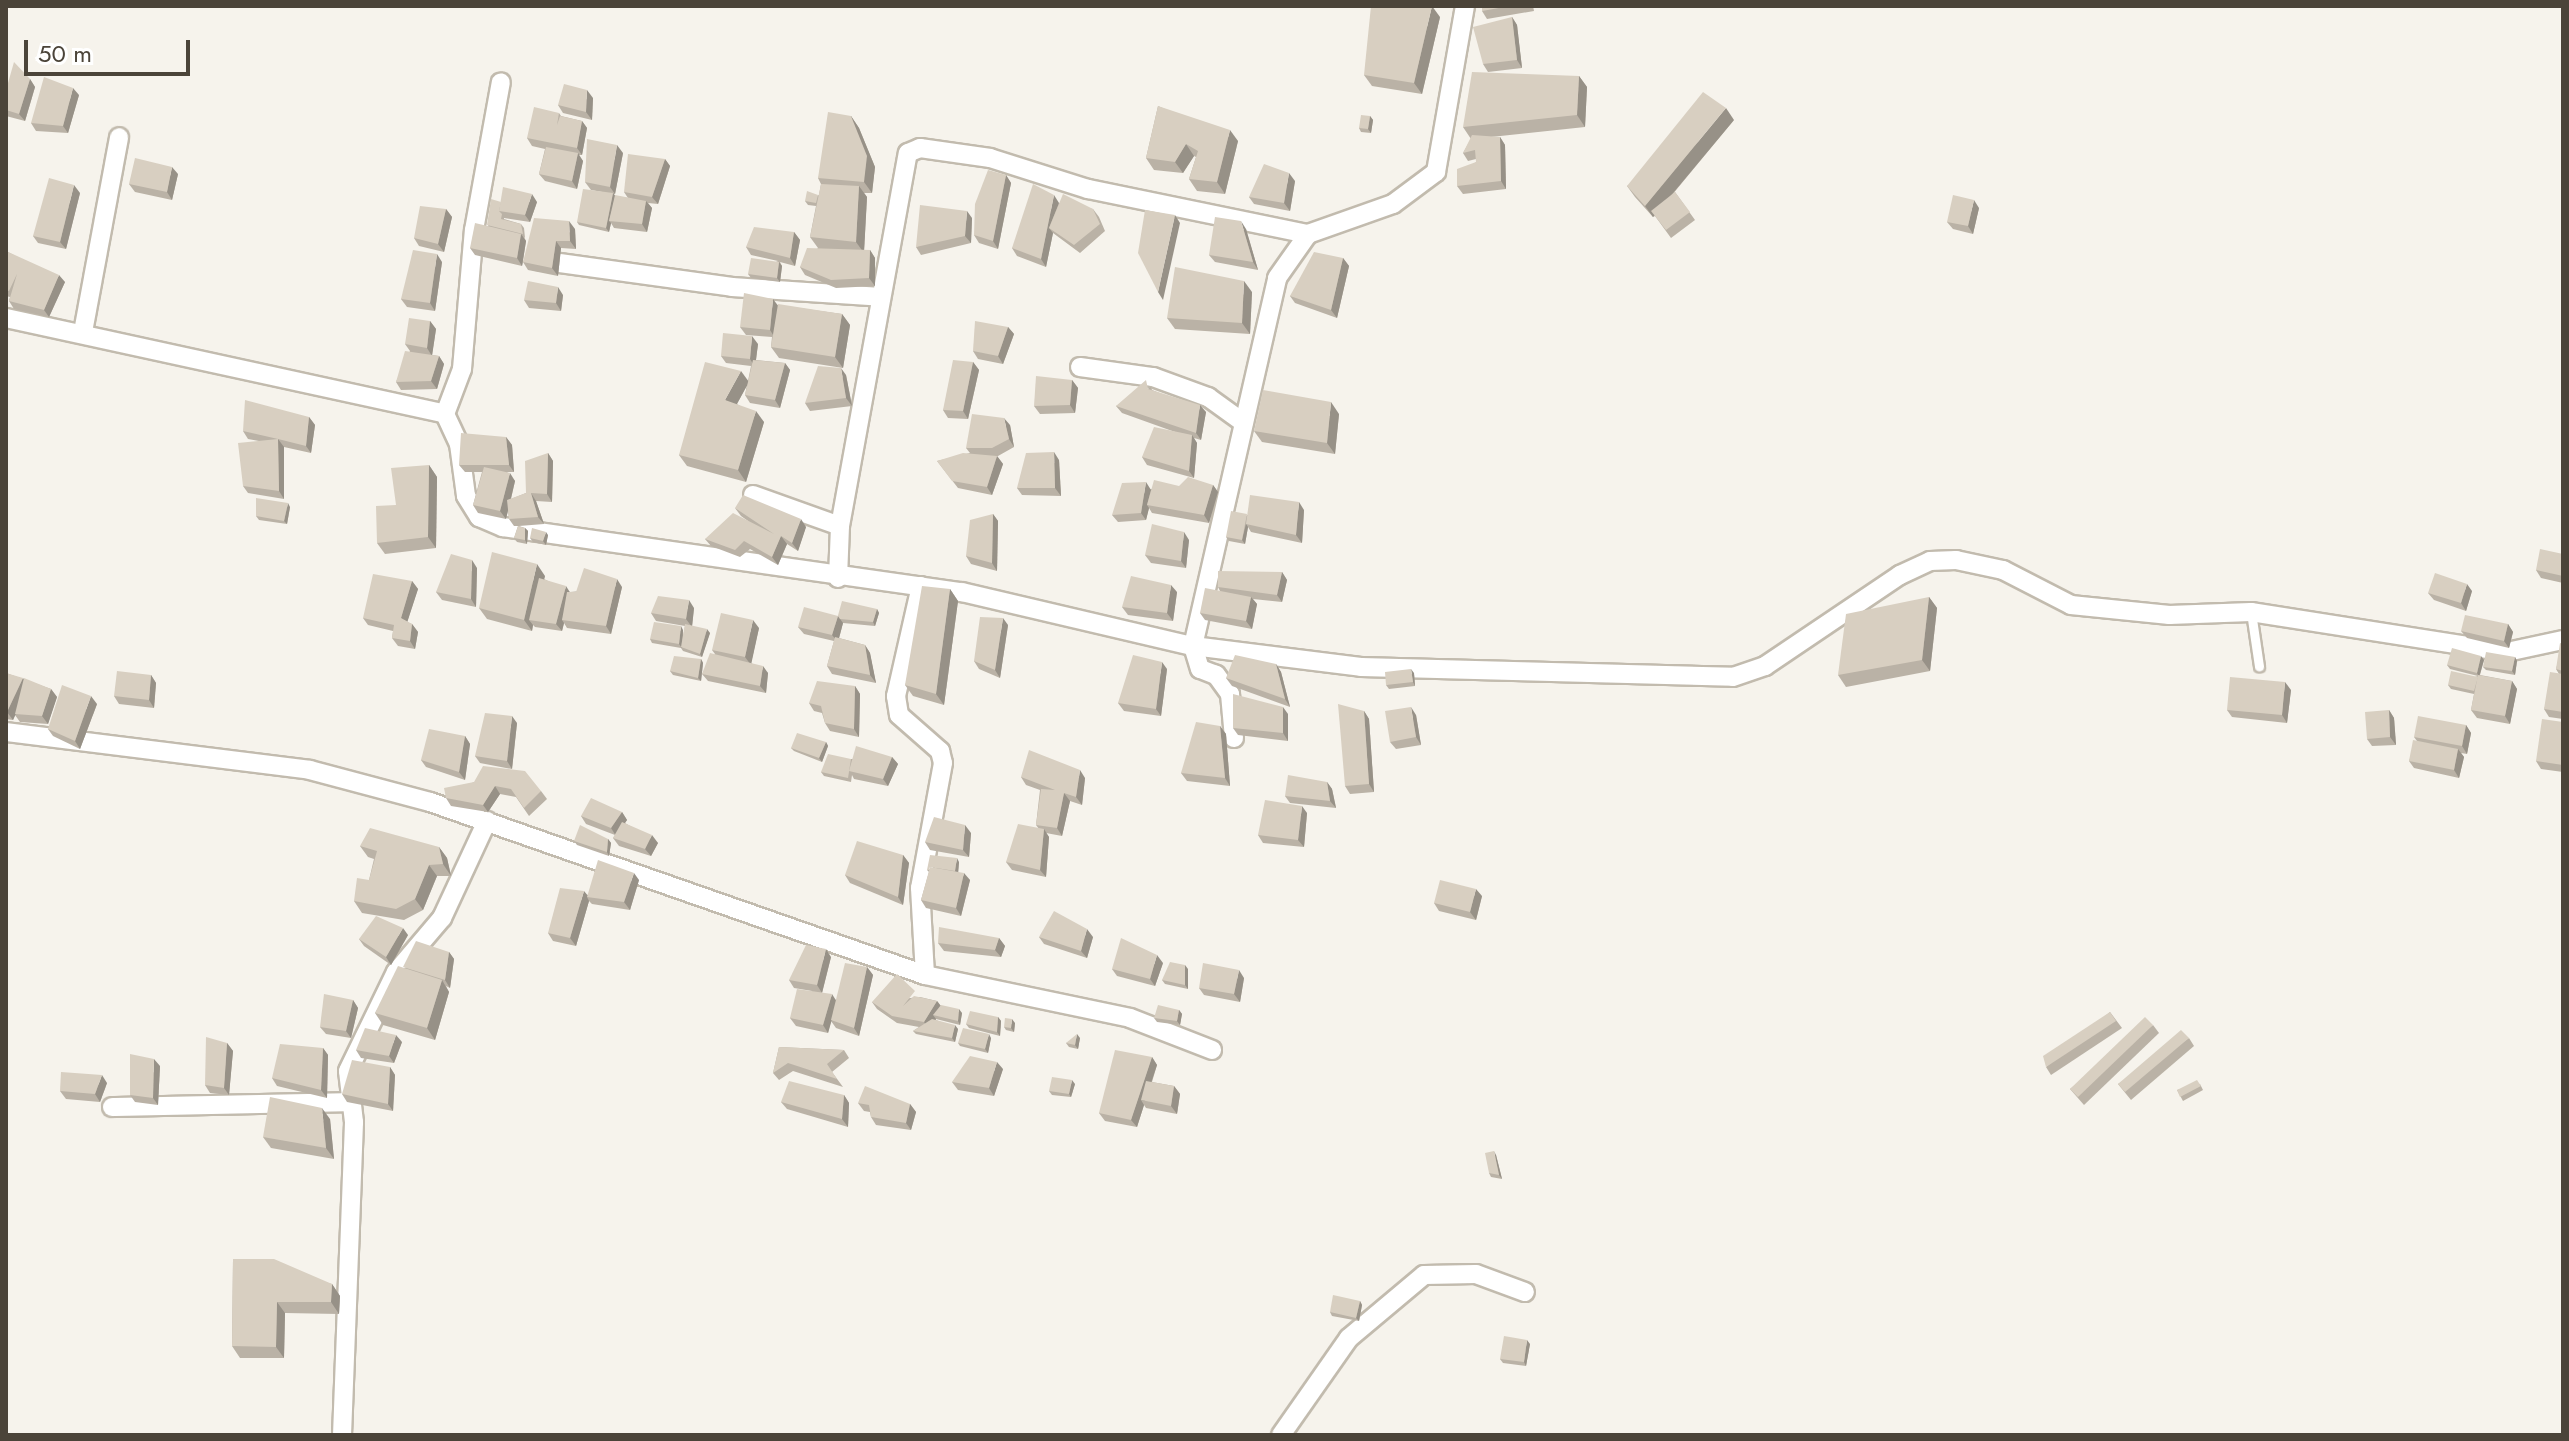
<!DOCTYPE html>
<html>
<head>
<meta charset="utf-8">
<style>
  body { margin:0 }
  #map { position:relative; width:2569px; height:1441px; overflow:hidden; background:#f6f3ec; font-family:Jost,sans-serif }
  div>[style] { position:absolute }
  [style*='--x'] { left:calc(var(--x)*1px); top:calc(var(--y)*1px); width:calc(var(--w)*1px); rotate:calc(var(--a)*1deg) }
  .roads { filter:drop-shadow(2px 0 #c2bbae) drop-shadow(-2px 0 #c2bbae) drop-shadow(0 2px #c2bbae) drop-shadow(0 -2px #c2bbae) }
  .service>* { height:9px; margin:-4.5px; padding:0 4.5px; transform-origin:4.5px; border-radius:4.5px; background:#fff }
  .minor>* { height:18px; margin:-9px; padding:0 9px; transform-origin:9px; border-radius:9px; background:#fff }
  .wall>* { inset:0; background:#bab2a6 }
  .shaded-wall>* { inset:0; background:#979187 }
  .building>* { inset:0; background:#d8cfc1 }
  span { translate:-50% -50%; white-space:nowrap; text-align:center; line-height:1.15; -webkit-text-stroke:7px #fff; paint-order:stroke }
  .frame { position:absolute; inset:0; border:8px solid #4b4439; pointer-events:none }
  .scale { position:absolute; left:24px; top:40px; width:166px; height:36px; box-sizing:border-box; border:4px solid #4b4439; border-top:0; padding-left:10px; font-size:24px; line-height:28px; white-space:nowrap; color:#4b4439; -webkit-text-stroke:6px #fff; paint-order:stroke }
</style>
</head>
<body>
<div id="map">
  <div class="roads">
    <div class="service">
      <div style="--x:2251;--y:612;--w:55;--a:81.6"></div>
    </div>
    <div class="minor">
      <div style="--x:538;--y:260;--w:196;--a:7.9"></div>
      <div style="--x:732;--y:287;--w:149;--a:3.8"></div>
      <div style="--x:6;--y:318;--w:449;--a:12.3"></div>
      <div style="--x:445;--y:414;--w:33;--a:65"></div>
      <div style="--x:459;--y:444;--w:52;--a:82.3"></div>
      <div style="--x:466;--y:496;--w:25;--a:58"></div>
      <div style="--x:479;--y:517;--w:26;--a:23"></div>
      <div style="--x:503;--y:527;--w:464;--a:8.1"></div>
      <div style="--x:962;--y:592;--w:237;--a:13.2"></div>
      <div style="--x:1193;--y:646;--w:169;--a:7.1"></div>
      <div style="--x:1361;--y:667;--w:372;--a:1.5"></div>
      <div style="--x:1733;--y:677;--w:34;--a:-19"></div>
      <div style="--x:1765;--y:666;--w:163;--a:-34"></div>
      <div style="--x:1900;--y:575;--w:33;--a:-25"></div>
      <div style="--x:1930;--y:561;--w:26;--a:-2"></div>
      <div style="--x:1956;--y:560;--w:48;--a:12"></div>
      <div style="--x:2003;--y:570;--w:76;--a:27.2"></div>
      <div style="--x:2071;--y:605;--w:99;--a:5.8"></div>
      <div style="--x:2169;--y:615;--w:82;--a:-2.1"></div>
      <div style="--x:2251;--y:612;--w:259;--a:8.9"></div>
      <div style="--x:2507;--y:652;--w:57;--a:-12.1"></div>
      <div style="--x:83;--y:332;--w:198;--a:-79.5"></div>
      <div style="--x:1080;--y:367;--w:74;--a:7.8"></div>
      <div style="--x:1153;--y:377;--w:59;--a:20"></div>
      <div style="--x:1208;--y:397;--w:44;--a:35.8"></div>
      <div style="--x:445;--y:414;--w:48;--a:-69.3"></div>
      <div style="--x:462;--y:369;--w:140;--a:-85.1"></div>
      <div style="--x:474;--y:230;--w:150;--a:-79.7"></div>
      <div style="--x:753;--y:495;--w:92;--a:19.6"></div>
      <div style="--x:838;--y:578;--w:52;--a:-87.8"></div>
      <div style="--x:840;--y:526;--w:379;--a:-79.7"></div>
      <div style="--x:908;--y:153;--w:13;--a:-23"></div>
      <div style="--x:920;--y:148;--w:71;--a:8.1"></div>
      <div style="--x:990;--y:158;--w:103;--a:17.6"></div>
      <div style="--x:1088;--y:189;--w:225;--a:11.6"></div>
      <div style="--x:921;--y:586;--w:113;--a:102.8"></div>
      <div style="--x:896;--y:696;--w:19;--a:81"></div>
      <div style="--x:899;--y:715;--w:55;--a:41.3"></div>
      <div style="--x:940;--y:751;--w:12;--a:76"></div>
      <div style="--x:943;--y:763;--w:127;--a:100.4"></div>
      <div style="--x:920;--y:888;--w:87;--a:86.7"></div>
      <div style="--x:925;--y:975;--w:209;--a:11.8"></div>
      <div style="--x:1130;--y:1018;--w:88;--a:21.3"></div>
      <div style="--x:6;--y:732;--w:306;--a:7.1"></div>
      <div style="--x:310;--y:770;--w:124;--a:14.9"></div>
      <div style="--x:430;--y:802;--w:524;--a:19.26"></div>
      <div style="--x:1234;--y:738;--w:44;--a:-95.2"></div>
      <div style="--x:1230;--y:694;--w:24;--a:-126"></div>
      <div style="--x:1216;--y:675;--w:17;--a:-159"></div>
      <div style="--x:1200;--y:669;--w:24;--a:-107"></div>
      <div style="--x:1193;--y:646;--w:377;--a:-77.1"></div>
      <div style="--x:1277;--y:278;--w:54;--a:-54.8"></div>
      <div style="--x:1308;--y:234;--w:90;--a:-19.4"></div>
      <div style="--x:1393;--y:204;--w:54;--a:-36.7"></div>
      <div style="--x:1436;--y:172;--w:169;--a:-80.1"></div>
      <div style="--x:112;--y:1107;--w:235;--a:-1.2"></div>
      <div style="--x:342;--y:1435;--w:313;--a:-87.8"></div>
      <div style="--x:354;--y:1122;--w:51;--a:-96.7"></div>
      <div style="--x:348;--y:1071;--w:110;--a:-64.1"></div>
      <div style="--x:396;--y:972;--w:71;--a:-49.6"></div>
      <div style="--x:442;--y:918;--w:107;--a:-65.1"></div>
      <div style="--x:1281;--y:1435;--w:118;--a:-55"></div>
      <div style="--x:1349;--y:1338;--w:98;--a:-40"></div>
      <div style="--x:1424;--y:1275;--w:52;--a:-1.1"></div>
      <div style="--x:1476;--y:1274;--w:52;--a:20.2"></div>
    </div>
  </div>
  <div class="wall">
    <div style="clip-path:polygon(1482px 6px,1533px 6px,1534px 11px,1487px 19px,1482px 11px)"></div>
    <div style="clip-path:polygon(1440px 17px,1422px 94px,1372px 86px,1364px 75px)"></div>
    <div style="clip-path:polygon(1512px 17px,1517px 25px,1522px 68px,1488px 72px,1483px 64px)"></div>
    <div style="clip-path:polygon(1579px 76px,1587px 87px,1585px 127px,1491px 137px,1500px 137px,1505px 145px,1506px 189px,1463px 194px,1457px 186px,1476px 162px,1476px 159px,1468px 161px,1463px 153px,1471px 139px,1463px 127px)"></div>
    <div style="clip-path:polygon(30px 79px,35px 87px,25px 121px,6px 116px,6px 90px)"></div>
    <div style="clip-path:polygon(79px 95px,68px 133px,36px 131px,31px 123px)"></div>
    <div style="clip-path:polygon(593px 98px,592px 120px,563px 113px,558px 105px)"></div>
    <div style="clip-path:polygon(1158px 106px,1238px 141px,1225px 194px,1197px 191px,1189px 179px,1196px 157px,1194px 156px,1183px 173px,1154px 170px,1146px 158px)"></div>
    <div style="clip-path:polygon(559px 113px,561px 116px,582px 121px,587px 128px,582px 155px,578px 155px,583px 161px,577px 189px,545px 181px,539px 174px,545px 149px,532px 146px,527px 138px)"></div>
    <div style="clip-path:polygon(851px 116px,859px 128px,875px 167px,872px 193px,864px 193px,867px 197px,864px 250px,870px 250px,875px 258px,875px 286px,836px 288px,805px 275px,800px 267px,818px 248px,810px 237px,816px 206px,808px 205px,805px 201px,819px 195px,821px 184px,818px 178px)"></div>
    <div style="clip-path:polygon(1370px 116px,1373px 120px,1371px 133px,1361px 132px,1359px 128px)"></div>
    <div style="clip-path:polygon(1734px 120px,1672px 195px,1675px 192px,1695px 220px,1671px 238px,1655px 216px,1653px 217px,1635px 197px,1627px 186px)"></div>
    <div style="clip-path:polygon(623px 153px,615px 194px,614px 194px,615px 196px,628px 198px,624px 192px,665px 159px,670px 166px,658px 204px,648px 203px,652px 208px,647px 232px,614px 228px,611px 223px,609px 232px,579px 225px,577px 222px,602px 192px,591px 190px,585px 182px)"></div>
    <div style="clip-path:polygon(178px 174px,172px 200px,135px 192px,129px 184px)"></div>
    <div style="clip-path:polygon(1006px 175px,1011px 183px,998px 249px,979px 243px,974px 235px)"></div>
    <div style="clip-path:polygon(1295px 181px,1290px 211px,1254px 204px,1249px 197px)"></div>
    <div style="clip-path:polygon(80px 193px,66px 249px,38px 243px,33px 236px)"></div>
    <div style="clip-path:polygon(501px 202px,537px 202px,530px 222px,504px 218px,504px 219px,521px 224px,524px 228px,525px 238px,524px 237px,526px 241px,523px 261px,575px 229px,576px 249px,561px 248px,558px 276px,528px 270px,523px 262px,522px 266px,475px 255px,470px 248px,488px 226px)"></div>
    <div style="clip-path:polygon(1059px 203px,1093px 209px,1099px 217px,1105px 231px,1080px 253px,1053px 233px,1046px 267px,1017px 256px,1012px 248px)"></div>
    <div style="clip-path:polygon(1979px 208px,1973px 234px,1953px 229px,1947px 222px)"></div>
    <div style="clip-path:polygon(446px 209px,452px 217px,444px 252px,419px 246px,414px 238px)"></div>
    <div style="clip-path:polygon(972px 218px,971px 243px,921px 255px,916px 247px)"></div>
    <div style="clip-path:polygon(1246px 229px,1258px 270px,1215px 262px,1209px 255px)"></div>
    <div style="clip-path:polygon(794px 232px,800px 240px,795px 266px,780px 262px,782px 266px,780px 282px,751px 278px,748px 274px,778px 261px,751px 255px,746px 247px)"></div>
    <div style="clip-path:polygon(6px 251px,65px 282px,49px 317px,14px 309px,9px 301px,10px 297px,6px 296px)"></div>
    <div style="clip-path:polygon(1343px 258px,1349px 266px,1337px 318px,1295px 303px,1290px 296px)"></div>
    <div style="clip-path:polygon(442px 262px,435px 311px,407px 307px,401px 299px)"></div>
    <div style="clip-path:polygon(1252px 292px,1250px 334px,1175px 329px,1167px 318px)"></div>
    <div style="clip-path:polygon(563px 295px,561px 311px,529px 308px,524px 300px)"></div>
    <div style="clip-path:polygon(777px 305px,842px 314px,850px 325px,843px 368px,779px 358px,771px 347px,772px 337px,746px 335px,740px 327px)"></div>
    <div style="clip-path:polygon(430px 321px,436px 329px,432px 355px,439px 356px,444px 364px,437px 389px,401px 390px,396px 382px,410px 351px,405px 344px)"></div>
    <div style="clip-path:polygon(1008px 327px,1014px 334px,1003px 364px,978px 359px,973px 351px)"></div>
    <div style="clip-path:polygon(758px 344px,756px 360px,785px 363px,790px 370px,780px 408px,750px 403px,745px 395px,747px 385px,737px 404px,764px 422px,746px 482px,687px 466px,679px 455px,748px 381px,751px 366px,726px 363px,721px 356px)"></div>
    <div style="clip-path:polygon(973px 362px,979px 370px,968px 419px,948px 418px,943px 410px)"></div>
    <div style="clip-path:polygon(846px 375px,852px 406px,810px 411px,805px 403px)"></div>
    <div style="clip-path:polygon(1072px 380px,1078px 388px,1075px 413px,1040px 414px,1034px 406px)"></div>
    <div style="clip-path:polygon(1151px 387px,1152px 390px,1206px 412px,1201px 440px,1194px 438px,1197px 443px,1194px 478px,1147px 465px,1142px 457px,1175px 432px,1122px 413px,1116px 406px)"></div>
    <div style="clip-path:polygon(1339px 414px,1335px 454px,1262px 442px,1254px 431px)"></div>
    <div style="clip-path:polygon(309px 417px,315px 425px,311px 453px,284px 447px,284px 499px,248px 493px,243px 486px,259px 441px,248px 439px,243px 431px)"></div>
    <div style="clip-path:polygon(1010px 425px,1014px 447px,998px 456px,992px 456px,997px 456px,1003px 464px,992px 495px,958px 488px,937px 461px,970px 453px,966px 448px)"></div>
    <div style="clip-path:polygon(506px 437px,512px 445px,514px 472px,507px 472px,515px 481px,511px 499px,526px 493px,548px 453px,553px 461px,552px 502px,536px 501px,544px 524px,519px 526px,525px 528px,528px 531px,527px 544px,517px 542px,514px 538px,518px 526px,514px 526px,509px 519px,508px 510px,506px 519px,478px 513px,473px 505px,482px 472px,465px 472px,459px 465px)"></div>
    <div style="clip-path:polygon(1059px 460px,1061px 496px,1022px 495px,1017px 488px)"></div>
    <div style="clip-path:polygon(429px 465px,437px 477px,436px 548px,385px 554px,377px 543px,396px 505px)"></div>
    <div style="clip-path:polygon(1213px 485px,1218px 492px,1209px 523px,1152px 513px,1149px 508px,1146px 520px,1118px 522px,1112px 515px,1151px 489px,1179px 486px)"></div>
    <div style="clip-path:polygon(290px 507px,287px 524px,259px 520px,256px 516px)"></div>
    <div style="clip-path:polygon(735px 508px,806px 527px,798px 551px,787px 544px,778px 565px,750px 549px,740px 557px,711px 546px,705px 539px,748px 521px,741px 516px)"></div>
    <div style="clip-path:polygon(1304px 510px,1302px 543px,1251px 532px,1248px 527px,1245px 544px,1229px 541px,1226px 537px,1247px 515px)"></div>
    <div style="clip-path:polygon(993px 514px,998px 521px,997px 571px,971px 564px,966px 556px)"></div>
    <div style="clip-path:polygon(548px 535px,546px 545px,533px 542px,530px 538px)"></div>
    <div style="clip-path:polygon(1189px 540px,1186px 568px,1151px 563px,1145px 555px)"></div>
    <div style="clip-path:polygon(2563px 554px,2563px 583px,2541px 578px,2536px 570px)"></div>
    <div style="clip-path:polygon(477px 568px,476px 607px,442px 600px,436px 592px)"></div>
    <div style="clip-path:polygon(1282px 572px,1287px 580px,1282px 602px,1253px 599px,1257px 604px,1252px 629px,1205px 620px,1200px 613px,1220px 591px,1218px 587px)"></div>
    <div style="clip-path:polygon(545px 576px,544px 579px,570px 592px,622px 587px,611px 634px,567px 628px,564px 623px,562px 631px,535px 627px,533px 625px,532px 631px,487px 619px,479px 608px)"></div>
    <div style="clip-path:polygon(412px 581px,418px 589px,407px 622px,412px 624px,418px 632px,415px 649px,398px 646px,392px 638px,393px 631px,368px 625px,363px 618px)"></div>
    <div style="clip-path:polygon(950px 589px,958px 601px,944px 705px,913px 696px,905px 685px)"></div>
    <div style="clip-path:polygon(2472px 591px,2466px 611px,2434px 600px,2428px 593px)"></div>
    <div style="clip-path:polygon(1177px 592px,1173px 621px,1128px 615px,1122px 607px)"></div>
    <div style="clip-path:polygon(1929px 597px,1937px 608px,1930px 671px,1846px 687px,1838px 675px)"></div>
    <div style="clip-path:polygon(694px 608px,692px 626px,710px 633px,702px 657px,683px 651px,681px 648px,652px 643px,650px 639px,683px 630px,683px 637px,685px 626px,656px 621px,651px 613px)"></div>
    <div style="clip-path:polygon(877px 609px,879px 613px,875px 626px,843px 623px,839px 638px,865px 645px,870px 653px,876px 683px,832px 674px,827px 666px,834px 641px,804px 634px,798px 627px,838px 616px)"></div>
    <div style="clip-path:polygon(2508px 624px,2513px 632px,2509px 648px,2467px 638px,2461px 631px)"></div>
    <div style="clip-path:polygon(1008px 625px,1000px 678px,979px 669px,974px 661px)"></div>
    <div style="clip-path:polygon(759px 628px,751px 663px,768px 673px,766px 693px,708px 681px,702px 674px,715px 654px,712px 650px)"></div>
    <div style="clip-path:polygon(2563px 644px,2563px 719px,2549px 717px,2544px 709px,2559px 674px,2556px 669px)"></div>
    <div style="clip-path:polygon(2515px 657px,2517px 661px,2515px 675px,2486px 670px,2483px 667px)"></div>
    <div style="clip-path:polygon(701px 659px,703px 663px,701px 681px,673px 675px,670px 671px)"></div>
    <div style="clip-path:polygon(2484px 660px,2480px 675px,2512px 681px,2517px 689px,2510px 724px,2477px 718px,2471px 710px,2474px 694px,2451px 689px,2448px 685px,2478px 676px,2450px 669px,2447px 665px)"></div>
    <div style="clip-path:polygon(1276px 664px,1281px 672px,1290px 707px,1232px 686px,1226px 678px)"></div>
    <div style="clip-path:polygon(1167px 669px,1161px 716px,1124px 711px,1118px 703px)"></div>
    <div style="clip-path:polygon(6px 673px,51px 689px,57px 697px,48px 724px,20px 722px,15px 715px,13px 720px,6px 719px)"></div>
    <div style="clip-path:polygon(1414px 673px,1415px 686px,1389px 689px,1386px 685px)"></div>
    <div style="clip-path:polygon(151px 675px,156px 683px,154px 708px,119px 704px,114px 696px)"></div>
    <div style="clip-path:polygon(855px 686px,860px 694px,859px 737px,830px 731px,825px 723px,822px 713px,814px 711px,809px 703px)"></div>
    <div style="clip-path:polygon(2291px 690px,2287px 723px,2232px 717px,2227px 710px)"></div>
    <div style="clip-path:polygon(97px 704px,80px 749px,53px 736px,48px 729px)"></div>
    <div style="clip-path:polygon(2389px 710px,2394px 718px,2396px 745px,2372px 746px,2367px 739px)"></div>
    <div style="clip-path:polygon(1364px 711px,1369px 719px,1374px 792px,1350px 794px,1345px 786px)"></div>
    <div style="clip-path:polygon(1288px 714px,1288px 741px,1238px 735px,1233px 728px)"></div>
    <div style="clip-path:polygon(1416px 715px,1421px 745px,1396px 749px,1390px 742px)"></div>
    <div style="clip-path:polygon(2563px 722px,2563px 772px,2541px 769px,2536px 761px)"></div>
    <div style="clip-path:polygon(517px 723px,512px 769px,480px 763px,475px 756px)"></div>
    <div style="clip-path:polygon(2466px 725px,2471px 733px,2467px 754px,2461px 753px,2464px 757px,2459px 778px,2414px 768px,2409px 761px,2417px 741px,2414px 737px)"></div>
    <div style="clip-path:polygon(1220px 726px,1226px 734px,1230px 786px,1187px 781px,1181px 773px)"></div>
    <div style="clip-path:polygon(465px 736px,470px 744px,465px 780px,426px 767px,421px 760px)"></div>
    <div style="clip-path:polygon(826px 742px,828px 746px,822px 762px,794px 751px,791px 748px)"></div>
    <div style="clip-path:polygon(892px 757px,898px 764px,888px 786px,854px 779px,852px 775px,851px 782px,824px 776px,821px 772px,851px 759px)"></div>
    <div style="clip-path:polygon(1021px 777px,1085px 778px,1082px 805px,1070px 801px,1062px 836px,1046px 833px,1049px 837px,1046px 877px,1012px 870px,1006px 862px,1039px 829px,1036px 825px,1040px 790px,1026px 785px)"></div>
    <div style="clip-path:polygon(474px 782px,541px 791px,547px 799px,529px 816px,516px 797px,500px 794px,488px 812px,451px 806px,446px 798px)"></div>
    <div style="clip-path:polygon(1327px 782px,1332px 789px,1336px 808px,1290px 803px,1285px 796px)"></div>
    <div style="clip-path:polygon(622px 812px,627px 820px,625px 823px,658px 843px,651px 856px,619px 846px,613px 838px,615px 835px,586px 824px,581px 816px)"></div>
    <div style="clip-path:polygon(1307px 813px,1304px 847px,1263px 843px,1258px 835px)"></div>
    <div style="clip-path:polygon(971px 833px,969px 857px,930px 850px,925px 842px)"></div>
    <div style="clip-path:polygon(608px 839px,611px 843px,609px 856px,577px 845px,574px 841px)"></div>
    <div style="clip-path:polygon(360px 846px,439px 847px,447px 858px,451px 876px,437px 876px,423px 910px,404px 920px,362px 913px,354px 901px,369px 880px,374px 859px,368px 857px)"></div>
    <div style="clip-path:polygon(903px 855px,909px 863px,903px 905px,850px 883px,845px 875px)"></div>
    <div style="clip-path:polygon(959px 862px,958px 872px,970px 880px,961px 916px,926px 908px,921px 900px,929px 872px,927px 870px)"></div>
    <div style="clip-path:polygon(639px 880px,630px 910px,592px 904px,589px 901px,576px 946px,553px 941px,548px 933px,587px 895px)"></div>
    <div style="clip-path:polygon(1482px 896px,1476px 920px,1439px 911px,1434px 903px)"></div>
    <div style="clip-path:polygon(408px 935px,391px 965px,364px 946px,359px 939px)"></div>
    <div style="clip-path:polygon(1039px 937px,1093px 937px,1087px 958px,1044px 944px)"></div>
    <div style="clip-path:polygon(999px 938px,1005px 946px,1001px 957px,944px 951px,938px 943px)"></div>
    <div style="clip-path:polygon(449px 952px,454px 959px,450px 988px,446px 986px,449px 992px,435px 1040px,383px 1025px,375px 1013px,404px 968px)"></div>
    <div style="clip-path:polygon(831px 957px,822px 993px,836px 1000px,867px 967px,873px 975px,859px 1036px,836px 1028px,831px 1021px,828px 1033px,796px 1026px,790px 1018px,812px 991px,794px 988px,789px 980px)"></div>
    <div style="clip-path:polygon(1163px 963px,1155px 986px,1117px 976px,1112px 969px)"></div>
    <div style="clip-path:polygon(1188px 969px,1188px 989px,1165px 984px,1162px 980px)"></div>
    <div style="clip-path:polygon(1244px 978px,1240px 1002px,1204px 995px,1199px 988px)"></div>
    <div style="clip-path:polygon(920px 997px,937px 1001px,941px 1006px,962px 1013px,960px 1025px,936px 1019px,936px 1020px,958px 1029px,955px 1042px,916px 1034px,913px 1031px,919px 1027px,897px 1023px,877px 1009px,872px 1002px)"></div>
    <div style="clip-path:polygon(353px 1000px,358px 1008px,351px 1038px,326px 1034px,320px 1027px)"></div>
    <div style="clip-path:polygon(1179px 1010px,1182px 1014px,1180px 1025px,1157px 1022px,1154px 1018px)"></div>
    <div style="clip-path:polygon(2110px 1012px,2122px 1028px,2051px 1075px,2046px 1067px)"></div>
    <div style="clip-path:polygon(998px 1017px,1001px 1021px,1000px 1036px,969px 1028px,966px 1024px)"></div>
    <div style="clip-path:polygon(1015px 1023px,1014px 1032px,1006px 1030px,1004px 1027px)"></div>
    <div style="clip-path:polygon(2153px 1025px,2159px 1033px,2084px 1105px,2070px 1089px)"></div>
    <div style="clip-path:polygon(991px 1038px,988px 1053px,960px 1046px,958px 1043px)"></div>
    <div style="clip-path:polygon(1080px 1038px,1078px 1049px,1069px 1047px,1066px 1043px)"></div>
    <div style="clip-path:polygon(2189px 1038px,2194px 1046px,2131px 1100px,2118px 1084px)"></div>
    <div style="clip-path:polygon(402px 1042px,394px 1063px,361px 1058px,356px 1050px)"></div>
    <div style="clip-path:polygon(227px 1043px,233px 1051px,229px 1095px,210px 1093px,205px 1085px)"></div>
    <div style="clip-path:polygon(779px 1047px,844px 1050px,849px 1058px,832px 1072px,843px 1087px,793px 1071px,779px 1080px,773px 1073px)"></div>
    <div style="clip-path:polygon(323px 1048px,328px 1055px,327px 1098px,277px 1086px,272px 1078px)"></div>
    <div style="clip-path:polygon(1152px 1057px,1157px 1065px,1152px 1082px,1174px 1086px,1180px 1094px,1177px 1114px,1146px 1108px,1144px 1105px,1137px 1127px,1105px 1121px,1099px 1113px)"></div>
    <div style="clip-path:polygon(160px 1066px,158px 1105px,135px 1102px,130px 1095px)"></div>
    <div style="clip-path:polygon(390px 1067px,395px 1075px,393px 1111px,347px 1102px,342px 1094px)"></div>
    <div style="clip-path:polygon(1003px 1069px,994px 1096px,958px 1090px,952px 1082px)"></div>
    <div style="clip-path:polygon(107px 1083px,100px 1102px,66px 1099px,60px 1091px)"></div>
    <div style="clip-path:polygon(1075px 1084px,1071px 1097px,1052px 1095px,1049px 1091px)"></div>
    <div style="clip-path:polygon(2200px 1084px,2203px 1090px,2183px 1101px,2177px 1090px)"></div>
    <div style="clip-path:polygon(844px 1095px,849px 1103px,848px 1127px,787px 1109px,781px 1102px)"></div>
    <div style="clip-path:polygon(858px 1103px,910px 1104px,916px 1112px,911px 1130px,876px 1125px,871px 1117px,870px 1112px,864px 1111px)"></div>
    <div style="clip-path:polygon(330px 1119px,334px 1159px,271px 1148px,263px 1137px)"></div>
    <div style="clip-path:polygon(1496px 1155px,1502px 1179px,1491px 1177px,1489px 1173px)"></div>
    <div style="clip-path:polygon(233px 1259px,332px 1284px,340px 1296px,339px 1314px,285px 1313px,284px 1358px,240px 1358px,232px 1346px)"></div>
    <div style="clip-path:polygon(1360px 1301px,1362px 1305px,1359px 1321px,1332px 1316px,1330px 1312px)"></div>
    <div style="clip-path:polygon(1530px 1344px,1526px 1366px,1503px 1363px,1500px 1359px)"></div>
  </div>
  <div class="shaded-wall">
    <div style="clip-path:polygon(1432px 6px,1440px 17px,1422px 94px,1414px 83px)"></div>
    <div style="clip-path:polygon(1512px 17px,1517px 25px,1522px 68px,1517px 60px)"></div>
    <div style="clip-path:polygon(1579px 76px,1587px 87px,1585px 127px,1577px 115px)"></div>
    <div style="clip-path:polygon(30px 79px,35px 87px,25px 121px,19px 114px)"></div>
    <div style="clip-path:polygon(73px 88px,79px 95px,68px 133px,63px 126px)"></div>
    <div style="clip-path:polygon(587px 90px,593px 98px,592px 120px,586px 112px)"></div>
    <div style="clip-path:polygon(1726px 108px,1734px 120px,1653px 217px,1645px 206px)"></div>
    <div style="clip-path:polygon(851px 116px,859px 128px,875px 167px,872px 193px,864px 182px)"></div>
    <div style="clip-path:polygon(1370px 116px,1373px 120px,1371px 133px,1368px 129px)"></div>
    <div style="clip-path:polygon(582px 121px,587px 128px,582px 155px,577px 148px)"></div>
    <div style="clip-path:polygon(1230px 130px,1238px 141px,1225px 194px,1217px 182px)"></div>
    <div style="clip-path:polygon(1500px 137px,1505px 145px,1506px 189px,1501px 181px)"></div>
    <div style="clip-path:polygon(1186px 144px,1194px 156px,1183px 173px,1175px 162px)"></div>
    <div style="clip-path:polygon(617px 145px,623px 153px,615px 194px,610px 187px)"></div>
    <div style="clip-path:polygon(578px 153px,583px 161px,577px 189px,572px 181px)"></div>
    <div style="clip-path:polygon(665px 159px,670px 166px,658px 204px,652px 197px)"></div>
    <div style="clip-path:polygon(172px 167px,178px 174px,172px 200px,167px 192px)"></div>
    <div style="clip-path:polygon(1289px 173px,1295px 181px,1290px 211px,1284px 203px)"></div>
    <div style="clip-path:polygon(1006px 175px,1011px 183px,998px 249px,993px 241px)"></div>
    <div style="clip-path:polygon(74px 185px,80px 193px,66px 249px,60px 242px)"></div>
    <div style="clip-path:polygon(859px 186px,867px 197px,864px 253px,856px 242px)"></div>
    <div style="clip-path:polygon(613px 193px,616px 197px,609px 221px,611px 223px,609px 232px,606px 228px)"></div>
    <div style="clip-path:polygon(532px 194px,537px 202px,530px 222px,525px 215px)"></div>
    <div style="clip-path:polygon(1054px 195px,1059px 203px,1049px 228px,1053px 233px,1046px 267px,1041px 259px)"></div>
    <div style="clip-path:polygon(1974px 200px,1979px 208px,1973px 234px,1968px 226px)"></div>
    <div style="clip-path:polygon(646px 201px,652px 208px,647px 232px,642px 224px)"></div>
    <div style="clip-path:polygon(446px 209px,452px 217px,444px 252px,438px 244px)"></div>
    <div style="clip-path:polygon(967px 211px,972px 218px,971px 243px,965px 236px)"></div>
    <div style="clip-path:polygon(1175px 215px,1180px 223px,1163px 300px,1158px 292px)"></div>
    <div style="clip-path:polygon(569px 221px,575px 229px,576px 249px,570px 241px)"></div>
    <div style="clip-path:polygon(1241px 221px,1246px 229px,1258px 270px,1253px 262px)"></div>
    <div style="clip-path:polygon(794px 232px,800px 240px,795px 266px,790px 258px)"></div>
    <div style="clip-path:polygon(521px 234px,526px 241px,522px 266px,517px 258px)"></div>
    <div style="clip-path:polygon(556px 241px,561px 248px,558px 276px,552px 268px)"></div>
    <div style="clip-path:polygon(870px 250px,875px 258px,875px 286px,869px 278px)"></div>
    <div style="clip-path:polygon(437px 254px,442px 262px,435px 311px,430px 303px)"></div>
    <div style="clip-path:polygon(1343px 258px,1349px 266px,1337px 318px,1331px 310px)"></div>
    <div style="clip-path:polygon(779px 262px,782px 266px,780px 282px,777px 278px)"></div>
    <div style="clip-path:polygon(59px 275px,65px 282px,49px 317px,44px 310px)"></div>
    <div style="clip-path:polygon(1244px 281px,1252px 292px,1250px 334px,1242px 323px)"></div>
    <div style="clip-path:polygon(558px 287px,563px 295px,561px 311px,556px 303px)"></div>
    <div style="clip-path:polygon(773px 299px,779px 307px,775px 338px,770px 330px)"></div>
    <div style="clip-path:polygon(842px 314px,850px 325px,843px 368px,835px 357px)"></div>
    <div style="clip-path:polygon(430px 321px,436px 329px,432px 356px,427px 348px)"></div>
    <div style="clip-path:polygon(1008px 327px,1014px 334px,1003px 364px,998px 356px)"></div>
    <div style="clip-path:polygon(752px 336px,758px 344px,755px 367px,750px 359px)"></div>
    <div style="clip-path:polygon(439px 356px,444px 364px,437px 389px,431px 381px)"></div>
    <div style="clip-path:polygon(973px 362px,979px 370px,968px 419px,963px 411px)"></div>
    <div style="clip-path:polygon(785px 363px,790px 370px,780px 408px,775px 400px)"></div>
    <div style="clip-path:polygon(841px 368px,846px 375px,852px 406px,846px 398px)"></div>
    <div style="clip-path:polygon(741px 371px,749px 382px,733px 411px,725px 400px)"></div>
    <div style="clip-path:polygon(1072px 380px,1078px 388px,1075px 413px,1070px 405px)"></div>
    <div style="clip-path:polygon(1331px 402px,1339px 414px,1335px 454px,1327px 443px)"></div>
    <div style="clip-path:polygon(1200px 405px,1206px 412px,1201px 440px,1196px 433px)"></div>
    <div style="clip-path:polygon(756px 411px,764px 422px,746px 482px,738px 470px)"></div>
    <div style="clip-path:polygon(309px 417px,315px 425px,311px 453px,306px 446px)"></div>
    <div style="clip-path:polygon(1004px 418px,1010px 425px,1014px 447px,1009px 439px)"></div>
    <div style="clip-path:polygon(1192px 435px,1197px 443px,1194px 478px,1189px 471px)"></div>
    <div style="clip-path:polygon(506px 437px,512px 445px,514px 472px,509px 465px)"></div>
    <div style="clip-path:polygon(278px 439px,284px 447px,284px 499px,279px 491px)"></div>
    <div style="clip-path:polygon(1054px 452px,1059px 460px,1061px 496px,1055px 488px)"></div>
    <div style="clip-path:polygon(548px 453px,553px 461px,552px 502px,547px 494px)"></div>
    <div style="clip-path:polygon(997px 456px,1003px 464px,992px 495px,987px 487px)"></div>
    <div style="clip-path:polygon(429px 465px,437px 477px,436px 548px,428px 537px)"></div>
    <div style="clip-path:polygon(510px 473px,515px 481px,506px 519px,500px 511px)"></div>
    <div style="clip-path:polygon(1146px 482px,1151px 490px,1147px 505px,1149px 508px,1146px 520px,1141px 513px)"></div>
    <div style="clip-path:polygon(1213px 485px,1218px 492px,1209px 523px,1204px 515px)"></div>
    <div style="clip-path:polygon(531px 493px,536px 501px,544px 524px,538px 517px)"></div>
    <div style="clip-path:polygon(1299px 502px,1304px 510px,1302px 543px,1296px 535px)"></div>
    <div style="clip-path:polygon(288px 503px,290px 507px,287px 524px,284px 521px)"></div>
    <div style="clip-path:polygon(993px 514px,998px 521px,997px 571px,992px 563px)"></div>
    <div style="clip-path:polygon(801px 519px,806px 527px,798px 551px,792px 543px)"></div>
    <div style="clip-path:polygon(1246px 524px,1248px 527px,1245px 544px,1242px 540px)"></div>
    <div style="clip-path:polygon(525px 528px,528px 531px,527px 544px,525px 540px)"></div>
    <div style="clip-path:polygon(546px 532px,548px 535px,546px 545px,543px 541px)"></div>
    <div style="clip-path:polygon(1184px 532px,1189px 540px,1186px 568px,1181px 561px)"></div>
    <div style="clip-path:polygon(781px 536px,787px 544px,778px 565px,772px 557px)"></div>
    <div style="clip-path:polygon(472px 560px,477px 568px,476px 607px,471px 599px)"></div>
    <div style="clip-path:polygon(537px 564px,545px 576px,534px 620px,529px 620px,533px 625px,532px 631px,524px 620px)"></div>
    <div style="clip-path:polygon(1282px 572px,1287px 580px,1282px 602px,1277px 595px)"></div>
    <div style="clip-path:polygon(617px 579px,622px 587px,611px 634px,606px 626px)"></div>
    <div style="clip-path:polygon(412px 581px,418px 589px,406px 626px,401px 618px)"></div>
    <div style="clip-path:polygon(2467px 584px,2472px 591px,2466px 611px,2461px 603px)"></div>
    <div style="clip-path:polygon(1171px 585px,1177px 592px,1173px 621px,1167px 613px)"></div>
    <div style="clip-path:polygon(566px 586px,571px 594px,562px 620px,564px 623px,562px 631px,556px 624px)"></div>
    <div style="clip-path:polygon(950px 589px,958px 601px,944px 705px,936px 694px)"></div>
    <div style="clip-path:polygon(1251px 597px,1257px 604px,1252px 629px,1246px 621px)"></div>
    <div style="clip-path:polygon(1929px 597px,1937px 608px,1930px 671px,1922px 660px)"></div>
    <div style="clip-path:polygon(689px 600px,694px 608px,692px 627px,686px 619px)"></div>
    <div style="clip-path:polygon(877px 609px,879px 613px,875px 626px,873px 622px)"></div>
    <div style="clip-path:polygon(838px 616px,843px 623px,838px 642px,832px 635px)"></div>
    <div style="clip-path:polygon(1003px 618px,1008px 625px,1000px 678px,995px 670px)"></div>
    <div style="clip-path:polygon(753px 620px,759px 628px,751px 665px,745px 657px)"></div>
    <div style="clip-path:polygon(412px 624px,418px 632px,415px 649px,410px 641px)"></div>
    <div style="clip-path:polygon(2508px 624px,2513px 632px,2509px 648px,2504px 641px)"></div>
    <div style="clip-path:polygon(681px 626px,683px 630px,682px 648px,679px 644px)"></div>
    <div style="clip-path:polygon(707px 629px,710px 633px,702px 657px,700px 654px)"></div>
    <div style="clip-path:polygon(865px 645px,870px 653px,876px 683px,870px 675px)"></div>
    <div style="clip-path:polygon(2481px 656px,2484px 660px,2479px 677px,2477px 673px)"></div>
    <div style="clip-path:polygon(2515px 657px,2517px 661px,2515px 675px,2512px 671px)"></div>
    <div style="clip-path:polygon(701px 659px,703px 663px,701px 681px,698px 678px)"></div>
    <div style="clip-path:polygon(1162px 662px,1167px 669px,1161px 716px,1156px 709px)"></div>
    <div style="clip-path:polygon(1276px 664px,1281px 672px,1290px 707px,1285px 699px)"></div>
    <div style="clip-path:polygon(763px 666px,768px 673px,766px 693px,760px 686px)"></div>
    <div style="clip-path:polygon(1411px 669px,1414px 673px,1415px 686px,1413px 682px)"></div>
    <div style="clip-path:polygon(151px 675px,156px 683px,154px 708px,149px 700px)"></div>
    <div style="clip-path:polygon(23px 678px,29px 686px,13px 720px,7px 712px)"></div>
    <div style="clip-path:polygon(2512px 681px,2517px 689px,2510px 724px,2505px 716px)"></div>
    <div style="clip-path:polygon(2285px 682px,2291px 690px,2287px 723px,2282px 715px)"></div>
    <div style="clip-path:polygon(855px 686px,860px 694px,859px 737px,854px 729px)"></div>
    <div style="clip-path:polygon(51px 689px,57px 697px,48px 724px,42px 716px)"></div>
    <div style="clip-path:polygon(91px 696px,97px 704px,80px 749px,75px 741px)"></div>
    <div style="clip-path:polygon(1283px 707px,1288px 714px,1288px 741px,1283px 733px)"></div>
    <div style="clip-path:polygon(1411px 707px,1416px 715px,1421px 745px,1416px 737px)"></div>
    <div style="clip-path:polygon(2389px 710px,2394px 718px,2396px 745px,2390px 737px)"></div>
    <div style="clip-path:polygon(1364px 711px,1369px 719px,1374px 792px,1369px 784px)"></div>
    <div style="clip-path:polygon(512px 716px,517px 723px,512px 769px,507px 761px)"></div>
    <div style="clip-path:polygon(2466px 725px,2471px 733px,2467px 754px,2462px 746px)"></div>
    <div style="clip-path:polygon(1220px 726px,1226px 734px,1230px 786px,1225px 778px)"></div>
    <div style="clip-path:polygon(465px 736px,470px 744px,465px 780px,459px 772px)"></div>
    <div style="clip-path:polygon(826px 742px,828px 746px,822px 762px,819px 758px)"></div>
    <div style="clip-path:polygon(2458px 749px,2464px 757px,2459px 778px,2454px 770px)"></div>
    <div style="clip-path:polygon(892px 757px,898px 764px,888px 786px,883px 779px)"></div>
    <div style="clip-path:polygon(1080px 770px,1085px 778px,1082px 805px,1076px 797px)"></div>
    <div style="clip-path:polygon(1327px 782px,1332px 789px,1336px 808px,1330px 801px)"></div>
    <div style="clip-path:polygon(495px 786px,500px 794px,488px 812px,483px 805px)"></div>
    <div style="clip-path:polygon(1064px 793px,1070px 801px,1062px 836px,1057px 828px)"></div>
    <div style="clip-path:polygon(1302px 806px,1307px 813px,1304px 847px,1298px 840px)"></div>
    <div style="clip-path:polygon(622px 812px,627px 820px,616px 836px,611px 828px)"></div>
    <div style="clip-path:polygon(965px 825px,971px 833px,969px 857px,963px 850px)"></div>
    <div style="clip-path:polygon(1044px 829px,1049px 837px,1046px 877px,1040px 870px)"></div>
    <div style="clip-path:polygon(652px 835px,658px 843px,651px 856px,645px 849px)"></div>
    <div style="clip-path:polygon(608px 839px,611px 843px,609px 856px,607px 852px)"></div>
    <div style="clip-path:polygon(439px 847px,447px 858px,451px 876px,443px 864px)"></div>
    <div style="clip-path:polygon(903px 855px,909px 863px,903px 905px,898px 897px)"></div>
    <div style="clip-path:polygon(957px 858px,959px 862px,958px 875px,955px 871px)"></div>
    <div style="clip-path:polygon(429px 865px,437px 876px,423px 910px,415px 899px)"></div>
    <div style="clip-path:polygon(634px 873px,639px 880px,630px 910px,624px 902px)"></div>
    <div style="clip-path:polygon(964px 873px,970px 880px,961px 916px,956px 908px)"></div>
    <div style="clip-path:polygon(1476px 889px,1482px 896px,1476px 920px,1470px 912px)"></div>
    <div style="clip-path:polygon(584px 891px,589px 897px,587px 897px,589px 901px,576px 946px,570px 938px)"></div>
    <div style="clip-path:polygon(403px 928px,408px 935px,391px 965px,386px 957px)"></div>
    <div style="clip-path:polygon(1087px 929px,1093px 937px,1087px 958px,1081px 951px)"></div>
    <div style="clip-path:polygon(999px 938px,1005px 946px,1001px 957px,995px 950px)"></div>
    <div style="clip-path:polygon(826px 949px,831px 957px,822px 993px,817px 985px)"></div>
    <div style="clip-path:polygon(449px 952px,454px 959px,450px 988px,445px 980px)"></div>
    <div style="clip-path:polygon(1157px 955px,1163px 963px,1155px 986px,1150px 979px)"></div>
    <div style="clip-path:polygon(1185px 965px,1188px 969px,1188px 989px,1185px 985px)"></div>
    <div style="clip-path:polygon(867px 967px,873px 975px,859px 1036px,854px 1028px)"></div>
    <div style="clip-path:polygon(1239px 970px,1244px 978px,1240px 1002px,1234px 994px)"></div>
    <div style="clip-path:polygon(442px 980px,449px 992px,435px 1040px,427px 1028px)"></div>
    <div style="clip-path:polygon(832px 994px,837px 1002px,828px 1033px,823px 1025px)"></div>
    <div style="clip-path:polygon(353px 1000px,358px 1008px,351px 1038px,346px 1031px)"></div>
    <div style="clip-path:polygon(937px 1001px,943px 1009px,933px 1015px,936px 1019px,929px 1029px,924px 1022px)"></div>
    <div style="clip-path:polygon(959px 1009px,962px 1013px,960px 1025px,958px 1021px)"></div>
    <div style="clip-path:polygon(1179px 1010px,1182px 1014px,1180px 1025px,1177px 1021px)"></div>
    <div style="clip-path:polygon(998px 1017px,1001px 1021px,1000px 1036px,997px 1032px)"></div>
    <div style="clip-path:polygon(1012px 1019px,1015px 1023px,1014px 1032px,1011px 1028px)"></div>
    <div style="clip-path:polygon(955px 1025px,958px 1029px,955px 1042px,952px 1038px)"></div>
    <div style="clip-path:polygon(989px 1034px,991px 1038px,988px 1053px,985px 1049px)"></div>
    <div style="clip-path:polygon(1077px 1034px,1080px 1038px,1078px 1049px,1075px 1045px)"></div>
    <div style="clip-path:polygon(396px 1035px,402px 1042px,394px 1063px,389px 1056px)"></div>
    <div style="clip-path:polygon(227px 1043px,233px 1051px,229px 1095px,224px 1088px)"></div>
    <div style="clip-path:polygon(323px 1048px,328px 1055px,327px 1098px,321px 1090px)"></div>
    <div style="clip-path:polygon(1152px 1057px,1157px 1065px,1145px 1101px,1141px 1100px,1144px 1105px,1137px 1127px,1131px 1120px)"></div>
    <div style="clip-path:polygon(154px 1059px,160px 1066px,158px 1105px,153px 1098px)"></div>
    <div style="clip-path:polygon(997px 1062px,1003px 1069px,994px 1096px,989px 1088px)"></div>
    <div style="clip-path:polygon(390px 1067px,395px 1075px,393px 1111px,388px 1104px)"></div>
    <div style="clip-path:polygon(102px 1075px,107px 1083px,100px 1102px,95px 1094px)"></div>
    <div style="clip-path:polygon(1072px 1080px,1075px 1084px,1071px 1097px,1069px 1094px)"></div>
    <div style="clip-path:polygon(1174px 1086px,1180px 1094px,1177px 1114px,1171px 1106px)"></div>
    <div style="clip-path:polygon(844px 1095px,849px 1103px,848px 1127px,842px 1119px)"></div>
    <div style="clip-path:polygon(910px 1104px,916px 1112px,911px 1130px,906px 1123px)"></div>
    <div style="clip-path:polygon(322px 1108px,330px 1119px,334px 1159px,326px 1148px)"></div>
    <div style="clip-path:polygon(1494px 1151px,1496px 1155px,1502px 1179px,1499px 1175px)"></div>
    <div style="clip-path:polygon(332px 1284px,340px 1296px,339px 1314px,331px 1302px)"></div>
    <div style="clip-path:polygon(1360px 1301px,1362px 1305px,1359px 1321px,1356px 1318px)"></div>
    <div style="clip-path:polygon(277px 1302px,285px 1313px,284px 1358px,276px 1347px)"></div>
    <div style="clip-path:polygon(1527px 1340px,1530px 1344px,1526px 1366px,1524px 1362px)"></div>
  </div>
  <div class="building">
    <div style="clip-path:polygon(1371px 6px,1432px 6px,1414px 83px,1364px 75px)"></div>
    <div style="clip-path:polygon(1482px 6px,1510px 6px,1482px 11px)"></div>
    <div style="clip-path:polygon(1512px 17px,1517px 60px,1483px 64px,1473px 27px)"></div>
    <div style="clip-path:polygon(14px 62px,30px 79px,19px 114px,6px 110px,6px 90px)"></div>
    <div style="clip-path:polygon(1472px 72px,1579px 76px,1577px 115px,1463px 127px)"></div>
    <div style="clip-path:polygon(44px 77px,73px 88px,63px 126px,31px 123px)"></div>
    <div style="clip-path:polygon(564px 84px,587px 90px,586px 112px,558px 105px)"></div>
    <div style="clip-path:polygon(1703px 92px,1726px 108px,1645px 206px,1627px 186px)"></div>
    <div style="clip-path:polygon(1158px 106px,1230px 130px,1217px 182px,1189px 179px,1198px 151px,1186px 144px,1175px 162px,1146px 158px)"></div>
    <div style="clip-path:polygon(534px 107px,559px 113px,557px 125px,560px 116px,582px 121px,577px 148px,527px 138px)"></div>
    <div style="clip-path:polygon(828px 112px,851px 116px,867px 156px,864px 182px,818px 178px)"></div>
    <div style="clip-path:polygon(1361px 115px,1370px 116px,1368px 129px,1359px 128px)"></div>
    <div style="clip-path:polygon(1472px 135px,1500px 137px,1501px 181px,1457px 186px,1457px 169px,1476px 162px,1475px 150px,1463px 153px)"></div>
    <div style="clip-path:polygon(587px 139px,617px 145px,610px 187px,585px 182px)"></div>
    <div style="clip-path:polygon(546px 147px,578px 153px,572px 181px,539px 174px)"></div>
    <div style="clip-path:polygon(628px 154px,665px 159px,652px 197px,624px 192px)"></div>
    <div style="clip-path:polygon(135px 158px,172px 167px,167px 192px,129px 184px)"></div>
    <div style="clip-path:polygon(1264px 164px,1289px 173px,1284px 203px,1249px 197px)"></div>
    <div style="clip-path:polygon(988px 170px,1006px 175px,993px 241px,974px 235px,975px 204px)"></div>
    <div style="clip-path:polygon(49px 178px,74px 185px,60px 242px,33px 236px)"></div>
    <div style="clip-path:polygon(821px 184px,859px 186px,856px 242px,810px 237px)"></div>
    <div style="clip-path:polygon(1033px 184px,1054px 195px,1041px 259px,1012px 248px)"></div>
    <div style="clip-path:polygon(503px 187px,532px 194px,525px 215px,499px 211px)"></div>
    <div style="clip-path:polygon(583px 189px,613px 193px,606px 228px,577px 222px)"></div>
    <div style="clip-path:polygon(807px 191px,818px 195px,816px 203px,805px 201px)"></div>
    <div style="clip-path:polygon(1675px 192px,1690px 212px,1666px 230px,1651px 211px)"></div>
    <div style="clip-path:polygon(1063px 194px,1093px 209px,1100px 224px,1074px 245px,1049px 228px)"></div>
    <div style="clip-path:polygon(615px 195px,646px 201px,642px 224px,609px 221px)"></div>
    <div style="clip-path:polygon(1953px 195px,1974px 200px,1968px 226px,1947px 222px)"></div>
    <div style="clip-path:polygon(491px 199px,501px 202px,499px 211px,502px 214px,501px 219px,521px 224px,523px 234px,487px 225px)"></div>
    <div style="clip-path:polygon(920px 205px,967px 211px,965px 236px,916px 247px)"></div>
    <div style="clip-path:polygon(420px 206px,446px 209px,438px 244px,414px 238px)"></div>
    <div style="clip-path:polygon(1145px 210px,1175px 215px,1158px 292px,1138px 253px)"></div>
    <div style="clip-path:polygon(1215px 217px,1241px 221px,1253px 262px,1209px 255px)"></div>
    <div style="clip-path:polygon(534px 218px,569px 221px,570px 241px,556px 241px,552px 268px,523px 262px)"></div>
    <div style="clip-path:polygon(475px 223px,521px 234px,517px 258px,470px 248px)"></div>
    <div style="clip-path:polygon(754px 227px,794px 232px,790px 258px,746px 247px)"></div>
    <div style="clip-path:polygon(807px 248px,870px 250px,869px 278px,831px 280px,800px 267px)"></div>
    <div style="clip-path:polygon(413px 250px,437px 254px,430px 303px,401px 299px)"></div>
    <div style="clip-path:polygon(6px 251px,59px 275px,44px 310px,9px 301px,17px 274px,9px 291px,6px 290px)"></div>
    <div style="clip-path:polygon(1314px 252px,1343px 258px,1331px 310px,1290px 296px)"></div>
    <div style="clip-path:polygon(751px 258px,779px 262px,777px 278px,748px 274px)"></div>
    <div style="clip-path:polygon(1175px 267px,1244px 281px,1242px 323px,1167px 318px)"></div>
    <div style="clip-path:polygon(528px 281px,558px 287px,556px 303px,524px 300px)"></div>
    <div style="clip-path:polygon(744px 293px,773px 299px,770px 330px,740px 327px)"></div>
    <div style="clip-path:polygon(778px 304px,842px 314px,835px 357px,771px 347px)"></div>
    <div style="clip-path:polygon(409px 318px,430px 321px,427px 348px,405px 344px)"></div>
    <div style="clip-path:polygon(975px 321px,1008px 327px,998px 356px,973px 351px)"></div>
    <div style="clip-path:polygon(723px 333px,752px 336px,750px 359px,721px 356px)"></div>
    <div style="clip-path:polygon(405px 351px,439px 356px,431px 381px,396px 382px)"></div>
    <div style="clip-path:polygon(753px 360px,785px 363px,775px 400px,745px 395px)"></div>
    <div style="clip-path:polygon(953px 360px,973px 362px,963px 411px,943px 410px)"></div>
    <div style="clip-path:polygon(705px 362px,741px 371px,725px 400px,756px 411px,738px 470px,679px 455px)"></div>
    <div style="clip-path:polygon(818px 366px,841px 368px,846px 398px,805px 403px)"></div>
    <div style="clip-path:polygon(1036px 376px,1072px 380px,1070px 405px,1034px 406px)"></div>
    <div style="clip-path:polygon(1146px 380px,1148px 389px,1200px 405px,1196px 433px,1116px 406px)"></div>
    <div style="clip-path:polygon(1263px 390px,1331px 402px,1327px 443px,1254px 431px)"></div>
    <div style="clip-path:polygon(245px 400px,309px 417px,306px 446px,278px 439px,279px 491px,243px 486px,238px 443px,278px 439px,243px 431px)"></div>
    <div style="clip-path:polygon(972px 414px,1004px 418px,1009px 439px,992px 448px,966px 448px)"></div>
    <div style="clip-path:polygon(1154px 427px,1192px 435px,1189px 471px,1142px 457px)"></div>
    <div style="clip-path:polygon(461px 433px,506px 437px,509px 465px,459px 465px)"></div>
    <div style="clip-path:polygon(1054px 452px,1055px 488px,1017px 488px,1026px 453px)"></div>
    <div style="clip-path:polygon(548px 453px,547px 494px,531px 493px,538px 517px,509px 519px,507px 500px,526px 493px,525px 461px)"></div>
    <div style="clip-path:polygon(963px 453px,997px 456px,987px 487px,952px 481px,937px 461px)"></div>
    <div style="clip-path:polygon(429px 465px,428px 537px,377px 543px,376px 506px,396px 505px,391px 468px)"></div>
    <div style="clip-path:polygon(484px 467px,510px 473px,500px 511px,473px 505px)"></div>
    <div style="clip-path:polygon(1188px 477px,1213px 485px,1204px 515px,1147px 505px,1154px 480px,1179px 486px)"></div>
    <div style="clip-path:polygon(1146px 482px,1141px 513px,1112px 515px,1122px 483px)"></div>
    <div style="clip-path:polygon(743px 495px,801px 519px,792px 543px,781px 536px,772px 557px,744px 541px,735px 550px,705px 539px,733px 513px,774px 534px,735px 508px)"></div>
    <div style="clip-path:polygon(1250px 495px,1299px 502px,1296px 535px,1246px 524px)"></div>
    <div style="clip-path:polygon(256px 498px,288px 503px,284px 521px,256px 516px)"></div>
    <div style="clip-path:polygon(1231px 511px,1247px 514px,1242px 540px,1226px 537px)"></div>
    <div style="clip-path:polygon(993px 514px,992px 563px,966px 556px,970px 520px)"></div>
    <div style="clip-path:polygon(1152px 524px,1184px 532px,1181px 561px,1145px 555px)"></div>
    <div style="clip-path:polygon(518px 526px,525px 528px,525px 540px,514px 538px)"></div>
    <div style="clip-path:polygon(532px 528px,546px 532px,543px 541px,530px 538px)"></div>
    <div style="clip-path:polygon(2540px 549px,2563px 554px,2563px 576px,2536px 570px)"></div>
    <div style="clip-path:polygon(492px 552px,537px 564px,524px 620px,479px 608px)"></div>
    <div style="clip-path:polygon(451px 554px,472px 560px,471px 599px,436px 592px)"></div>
    <div style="clip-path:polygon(584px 568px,617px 579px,606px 626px,562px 620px,567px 592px,576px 592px)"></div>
    <div style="clip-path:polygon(1218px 571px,1282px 572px,1277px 595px,1218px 587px)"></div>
    <div style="clip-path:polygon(2435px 573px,2467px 584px,2461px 603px,2428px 593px)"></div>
    <div style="clip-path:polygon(373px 574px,412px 581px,401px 618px,412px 624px,410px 641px,392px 638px,394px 625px,363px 618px)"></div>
    <div style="clip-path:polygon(1131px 576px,1171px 585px,1167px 613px,1122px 607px)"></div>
    <div style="clip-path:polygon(539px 578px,566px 586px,556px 624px,529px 620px)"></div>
    <div style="clip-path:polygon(922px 586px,950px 589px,936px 694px,905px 685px)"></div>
    <div style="clip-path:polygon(1205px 588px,1251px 597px,1246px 621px,1200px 613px)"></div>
    <div style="clip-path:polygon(658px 596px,689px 600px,686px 619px,651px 613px)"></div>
    <div style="clip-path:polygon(1929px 597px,1922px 660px,1838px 675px,1846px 614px)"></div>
    <div style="clip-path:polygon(842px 601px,877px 609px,873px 622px,840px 619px,838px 616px,837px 619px)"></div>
    <div style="clip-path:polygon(804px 607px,838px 616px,832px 635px,798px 627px)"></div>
    <div style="clip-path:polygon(721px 613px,753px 620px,745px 657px,712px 650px)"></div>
    <div style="clip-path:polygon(2465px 615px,2508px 624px,2504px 641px,2461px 631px)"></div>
    <div style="clip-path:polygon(980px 617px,1003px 618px,995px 670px,974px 661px)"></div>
    <div style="clip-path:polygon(654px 622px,681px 626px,679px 644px,650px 639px)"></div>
    <div style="clip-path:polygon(685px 624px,707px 629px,700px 654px,681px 647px)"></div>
    <div style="clip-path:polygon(835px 637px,865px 645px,870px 675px,827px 666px)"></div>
    <div style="clip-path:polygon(2560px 643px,2563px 644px,2563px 671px,2556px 669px)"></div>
    <div style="clip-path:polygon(2452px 648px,2481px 656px,2477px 673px,2447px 665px)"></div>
    <div style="clip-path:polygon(2486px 652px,2515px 657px,2512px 671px,2483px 667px)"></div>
    <div style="clip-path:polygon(710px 653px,763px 666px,760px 686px,702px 674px)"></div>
    <div style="clip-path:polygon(1133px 655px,1162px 662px,1156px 709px,1118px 703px)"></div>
    <div style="clip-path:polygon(1235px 655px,1276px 664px,1285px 699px,1226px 678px)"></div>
    <div style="clip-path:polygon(674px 656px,701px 659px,698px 678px,670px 671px)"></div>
    <div style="clip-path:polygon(1411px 669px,1413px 682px,1386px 685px,1385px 672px)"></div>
    <div style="clip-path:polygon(117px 671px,151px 675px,149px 700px,114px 696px)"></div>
    <div style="clip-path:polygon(2451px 671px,2478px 677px,2474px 691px,2448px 685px)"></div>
    <div style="clip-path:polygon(2550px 672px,2563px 674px,2563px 712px,2544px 709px)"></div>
    <div style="clip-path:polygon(6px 673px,23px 678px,7px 712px,6px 712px)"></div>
    <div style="clip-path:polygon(2478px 675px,2512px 681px,2505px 716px,2471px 710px)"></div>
    <div style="clip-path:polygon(2230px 677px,2285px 682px,2282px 715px,2227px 710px)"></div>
    <div style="clip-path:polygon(24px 678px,51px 689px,42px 716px,15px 714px)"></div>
    <div style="clip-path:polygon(817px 681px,855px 686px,854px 729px,825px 723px,821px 706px,809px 703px)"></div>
    <div style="clip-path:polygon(62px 685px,91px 696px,75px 741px,48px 729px)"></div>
    <div style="clip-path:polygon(1233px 694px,1283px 707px,1283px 733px,1233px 728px)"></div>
    <div style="clip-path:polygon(1338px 704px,1364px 711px,1369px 784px,1345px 786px)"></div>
    <div style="clip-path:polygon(1411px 707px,1416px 737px,1390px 742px,1385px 711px)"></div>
    <div style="clip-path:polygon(2389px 710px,2390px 737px,2367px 739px,2365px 712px)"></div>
    <div style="clip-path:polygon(485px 713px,512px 716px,507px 761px,475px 756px)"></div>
    <div style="clip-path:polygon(2418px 716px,2466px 725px,2462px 746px,2414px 737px)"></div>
    <div style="clip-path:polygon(2542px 719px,2563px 722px,2563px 765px,2536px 761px)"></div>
    <div style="clip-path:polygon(1196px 722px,1220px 726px,1225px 778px,1181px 773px)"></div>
    <div style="clip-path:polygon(429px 729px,465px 736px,459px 772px,421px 760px)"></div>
    <div style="clip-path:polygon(797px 733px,826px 742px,819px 758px,791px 748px)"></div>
    <div style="clip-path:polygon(2413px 740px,2458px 749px,2454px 770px,2409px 761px)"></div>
    <div style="clip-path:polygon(856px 746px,892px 757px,883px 779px,849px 771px)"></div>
    <div style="clip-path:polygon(1029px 750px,1080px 770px,1076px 797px,1064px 793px,1057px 828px,1036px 825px,1041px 789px,1055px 790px,1021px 777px)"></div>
    <div style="clip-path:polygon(828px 754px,851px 759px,848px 778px,821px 772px)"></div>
    <div style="clip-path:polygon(483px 766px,525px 771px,541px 791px,524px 808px,511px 789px,495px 786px,483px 805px,446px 798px,444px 788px,474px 782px)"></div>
    <div style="clip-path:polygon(1288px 775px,1327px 782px,1330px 801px,1285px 796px)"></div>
    <div style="clip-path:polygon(591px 798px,622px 812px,611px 828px,581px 816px)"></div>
    <div style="clip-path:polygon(1265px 800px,1302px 806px,1298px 840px,1258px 835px)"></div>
    <div style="clip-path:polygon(934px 817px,965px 825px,963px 850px,925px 842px)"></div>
    <div style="clip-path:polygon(622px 822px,652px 835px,645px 849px,613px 838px)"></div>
    <div style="clip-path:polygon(1018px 824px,1044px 829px,1040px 870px,1006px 862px)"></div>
    <div style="clip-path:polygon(580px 825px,608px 839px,607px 852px,574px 841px)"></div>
    <div style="clip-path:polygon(370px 828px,439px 847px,443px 864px,429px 865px,415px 899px,396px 909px,354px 901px,357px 878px,369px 880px,377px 851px,360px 846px)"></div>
    <div style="clip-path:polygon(857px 841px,903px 855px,898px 897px,845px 875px)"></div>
    <div style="clip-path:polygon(930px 855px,957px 858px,955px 871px,930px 867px,929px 870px,927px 870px)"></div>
    <div style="clip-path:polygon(598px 860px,634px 873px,624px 902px,587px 897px)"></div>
    <div style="clip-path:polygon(930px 867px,964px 873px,956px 908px,921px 900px)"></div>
    <div style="clip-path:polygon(1440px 880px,1476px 889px,1470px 912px,1434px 903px)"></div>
    <div style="clip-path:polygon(560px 888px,584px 891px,570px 938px,548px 933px)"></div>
    <div style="clip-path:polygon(1054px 911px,1087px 929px,1081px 951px,1039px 937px)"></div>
    <div style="clip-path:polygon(376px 916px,403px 928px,386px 957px,359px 939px)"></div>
    <div style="clip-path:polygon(939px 927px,999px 938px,995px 950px,938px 943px)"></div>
    <div style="clip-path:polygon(1121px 938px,1157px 955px,1150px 979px,1112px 969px)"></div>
    <div style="clip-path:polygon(416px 941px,449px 952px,445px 980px,403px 967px)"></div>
    <div style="clip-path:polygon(806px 945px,826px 949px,817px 985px,789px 980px)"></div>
    <div style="clip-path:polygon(1170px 962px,1185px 965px,1185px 985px,1162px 980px)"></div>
    <div style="clip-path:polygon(845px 963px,867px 967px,854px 1028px,831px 1020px)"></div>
    <div style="clip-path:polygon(1203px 963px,1239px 970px,1234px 994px,1199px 988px)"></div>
    <div style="clip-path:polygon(398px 966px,442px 980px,427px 1028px,375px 1013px)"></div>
    <div style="clip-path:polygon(897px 974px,915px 991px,903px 1006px,914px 996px,937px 1001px,924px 1022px,892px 1016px,872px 1002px)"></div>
    <div style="clip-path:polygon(797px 989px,832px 994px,823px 1025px,790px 1018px)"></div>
    <div style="clip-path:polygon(324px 994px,353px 1000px,346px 1031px,320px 1027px)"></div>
    <div style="clip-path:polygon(941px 1005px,959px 1009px,958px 1021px,933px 1015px)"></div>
    <div style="clip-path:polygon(1158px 1005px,1179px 1010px,1177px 1021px,1154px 1018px)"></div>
    <div style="clip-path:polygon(970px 1011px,998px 1017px,997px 1032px,966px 1024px)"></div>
    <div style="clip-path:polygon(2110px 1012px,2116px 1021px,2046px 1067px,2043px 1056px)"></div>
    <div style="clip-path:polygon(2145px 1017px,2153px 1025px,2078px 1097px,2070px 1089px)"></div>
    <div style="clip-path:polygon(1005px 1018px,1012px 1019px,1011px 1028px,1004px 1027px)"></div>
    <div style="clip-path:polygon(932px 1019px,955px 1025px,952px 1038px,913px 1031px)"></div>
    <div style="clip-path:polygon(365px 1028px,396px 1035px,389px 1056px,356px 1050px)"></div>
    <div style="clip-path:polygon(963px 1028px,989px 1034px,985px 1049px,958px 1043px)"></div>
    <div style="clip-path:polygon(2181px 1030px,2189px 1038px,2125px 1092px,2118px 1084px)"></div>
    <div style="clip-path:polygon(1077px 1034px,1075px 1045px,1066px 1043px)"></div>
    <div style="clip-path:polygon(206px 1037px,227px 1043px,224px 1088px,205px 1085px)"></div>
    <div style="clip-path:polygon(280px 1044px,323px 1048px,321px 1090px,272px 1078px)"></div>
    <div style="clip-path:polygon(779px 1047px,844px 1050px,827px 1064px,837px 1079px,788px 1063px,773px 1073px)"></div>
    <div style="clip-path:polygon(1115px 1050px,1152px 1057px,1131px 1120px,1099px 1113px)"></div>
    <div style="clip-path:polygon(130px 1054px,154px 1059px,153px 1098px,130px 1095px)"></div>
    <div style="clip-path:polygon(970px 1056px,997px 1062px,989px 1088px,952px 1082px)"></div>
    <div style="clip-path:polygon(352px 1060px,390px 1067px,388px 1104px,342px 1094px)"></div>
    <div style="clip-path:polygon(61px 1072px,102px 1075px,95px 1094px,60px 1091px)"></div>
    <div style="clip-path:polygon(1052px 1077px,1072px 1080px,1069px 1094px,1049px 1091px)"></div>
    <div style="clip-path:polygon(2197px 1080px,2201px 1086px,2180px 1097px,2177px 1090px)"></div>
    <div style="clip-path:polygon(789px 1081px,844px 1095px,842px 1119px,781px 1102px)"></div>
    <div style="clip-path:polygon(1146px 1081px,1174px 1086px,1171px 1106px,1141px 1100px)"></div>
    <div style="clip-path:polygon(865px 1086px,910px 1104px,906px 1123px,871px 1117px,869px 1105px,858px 1103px)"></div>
    <div style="clip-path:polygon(270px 1097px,322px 1108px,326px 1148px,263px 1137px)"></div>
    <div style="clip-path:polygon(1494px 1151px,1499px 1175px,1489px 1173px,1485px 1153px)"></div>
    <div style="clip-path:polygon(233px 1259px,274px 1259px,332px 1284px,331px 1302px,277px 1302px,276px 1347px,232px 1346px)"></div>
    <div style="clip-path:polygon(1333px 1295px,1360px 1301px,1356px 1318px,1330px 1312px)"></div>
    <div style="clip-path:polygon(1504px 1336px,1527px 1340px,1524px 1362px,1500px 1359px)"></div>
  </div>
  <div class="frame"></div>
  <div class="scale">50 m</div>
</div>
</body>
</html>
